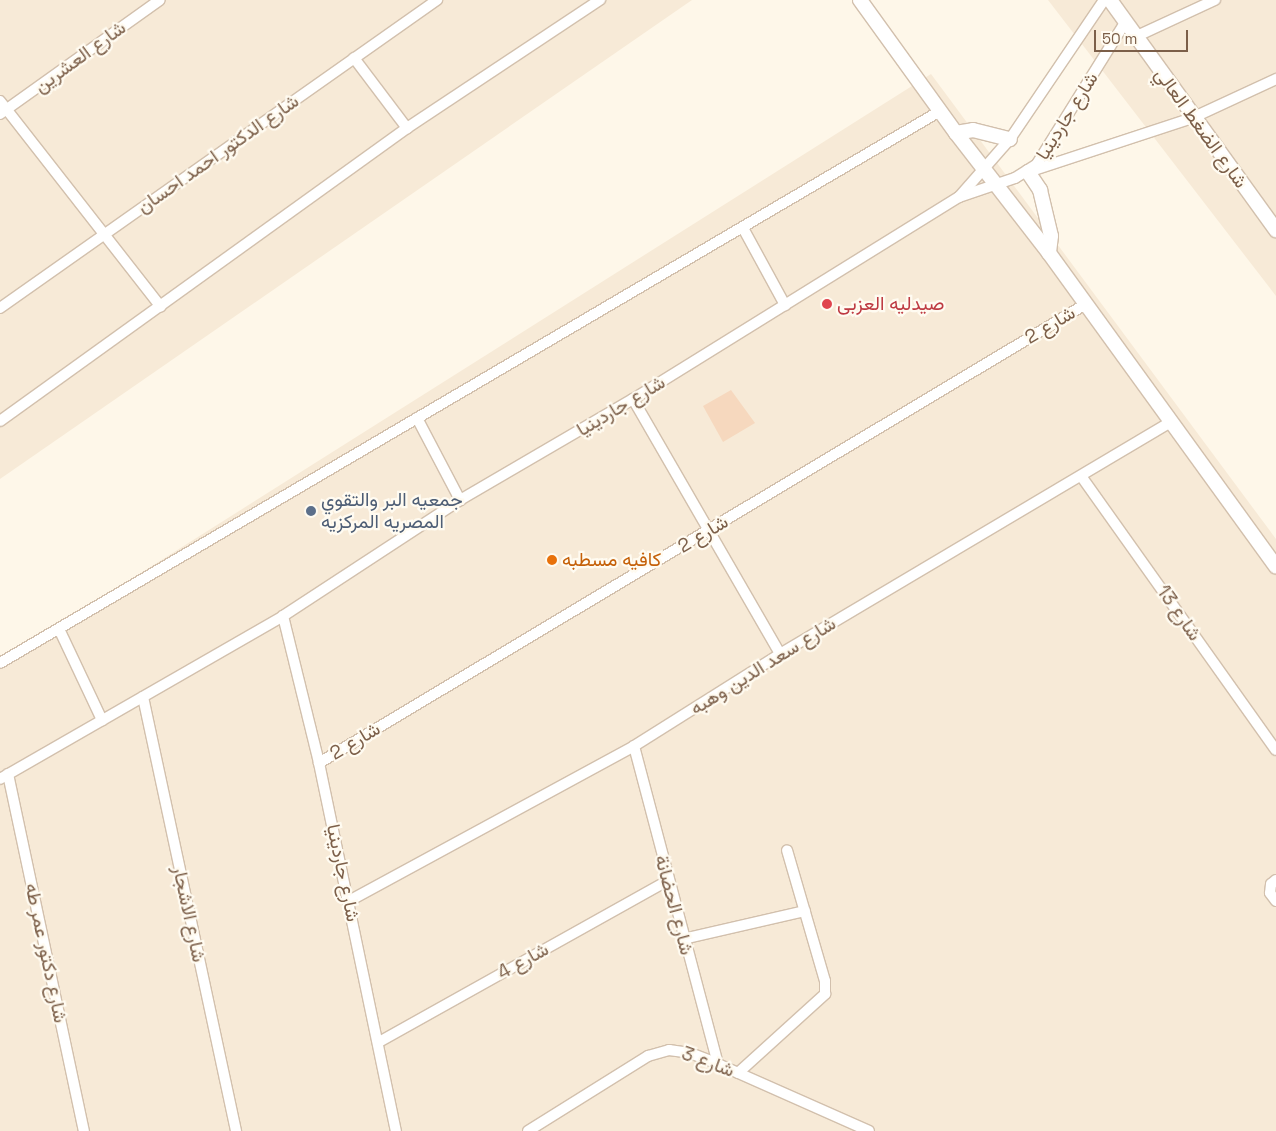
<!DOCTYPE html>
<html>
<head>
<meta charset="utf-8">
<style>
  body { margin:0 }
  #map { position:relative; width:1276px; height:1131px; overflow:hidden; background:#fef7e9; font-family:"Space Grotesk",Vazirmatn,sans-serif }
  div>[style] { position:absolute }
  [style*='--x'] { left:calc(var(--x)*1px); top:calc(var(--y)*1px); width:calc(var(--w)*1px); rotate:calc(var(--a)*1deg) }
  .residential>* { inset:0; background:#f7ead7 }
  .building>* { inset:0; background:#f6d8be }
  .roads { filter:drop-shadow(1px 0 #d2c0ad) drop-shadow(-1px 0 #d2c0ad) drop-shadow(0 1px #d2c0ad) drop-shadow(0 -1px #d2c0ad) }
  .street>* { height:10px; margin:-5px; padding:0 5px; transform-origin:5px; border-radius:5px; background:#fff }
  .secondary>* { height:14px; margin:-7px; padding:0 7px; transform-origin:7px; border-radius:7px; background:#fff }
  .dots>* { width:14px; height:14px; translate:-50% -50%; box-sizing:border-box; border:2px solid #fffbf1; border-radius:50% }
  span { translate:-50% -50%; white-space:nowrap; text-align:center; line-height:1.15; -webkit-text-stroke:4.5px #fffbf1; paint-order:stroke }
  .street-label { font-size:19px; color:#7c5f49 }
  .health-label { font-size:19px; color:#be3a42 }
  .left { translate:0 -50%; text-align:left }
  .service-label { font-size:19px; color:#4e5e75 }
  .food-label { font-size:19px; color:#c56008 }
  .scale { position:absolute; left:1094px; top:30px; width:94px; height:22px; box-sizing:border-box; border:2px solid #7c5f49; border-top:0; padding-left:6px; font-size:15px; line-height:18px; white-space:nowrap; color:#7c5f49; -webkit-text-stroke:4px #fffbf1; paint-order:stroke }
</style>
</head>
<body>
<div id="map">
  <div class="residential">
    <div style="clip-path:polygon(0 0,692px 0,0 479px)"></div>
    <div style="clip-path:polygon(1048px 0,1276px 0,1276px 296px)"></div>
    <div style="clip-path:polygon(931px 74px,1276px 539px,1276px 1131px,0 1131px,0 662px)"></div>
  </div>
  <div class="building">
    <div style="clip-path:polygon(731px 390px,755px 423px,723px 442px,703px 406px)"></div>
  </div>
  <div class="roads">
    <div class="street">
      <div style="--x:1137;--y:36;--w:86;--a:-24.8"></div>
      <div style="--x:354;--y:58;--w:88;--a:52.9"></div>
      <div style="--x:0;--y:101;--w:261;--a:52"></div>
      <div style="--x:0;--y:114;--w:196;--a:-35.5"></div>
      <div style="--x:1028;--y:172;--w:173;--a:-18.2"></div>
      <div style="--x:1192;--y:118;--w:93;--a:-24.9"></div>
      <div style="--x:959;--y:197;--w:59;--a:-18.7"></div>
      <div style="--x:1015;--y:178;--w:26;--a:-32"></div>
      <div style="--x:1037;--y:164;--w:168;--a:-58.1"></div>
      <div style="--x:743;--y:228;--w:88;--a:61.4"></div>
      <div style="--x:0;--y:308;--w:535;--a:-35.18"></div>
      <div style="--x:633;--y:399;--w:294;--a:60"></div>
      <div style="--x:417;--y:418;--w:93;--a:62.3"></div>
      <div style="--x:0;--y:421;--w:501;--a:-35.75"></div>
      <div style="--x:407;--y:128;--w:232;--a:-33.6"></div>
      <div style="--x:1081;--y:476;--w:336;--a:54.6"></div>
      <div style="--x:283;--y:616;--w:151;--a:76.2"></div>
      <div style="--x:319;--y:763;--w:376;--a:78.2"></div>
      <div style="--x:59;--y:629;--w:101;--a:64.7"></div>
      <div style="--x:0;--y:663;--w:1090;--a:-30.42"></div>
      <div style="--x:143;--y:697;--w:444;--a:77.9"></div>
      <div style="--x:634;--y:746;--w:329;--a:75.2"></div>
      <div style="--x:319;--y:763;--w:894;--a:-30.9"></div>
      <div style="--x:8;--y:774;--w:365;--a:78"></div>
      <div style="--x:0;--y:779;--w:327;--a:-29.9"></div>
      <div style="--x:283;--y:616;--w:212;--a:-33.2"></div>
      <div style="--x:460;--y:500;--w:200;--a:-30.3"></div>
      <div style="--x:633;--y:399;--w:384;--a:-31.8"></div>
      <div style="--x:959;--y:197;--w:77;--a:-48.7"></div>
      <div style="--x:1010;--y:139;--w:168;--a:-55.9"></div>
      <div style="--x:1276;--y:880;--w:6;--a:141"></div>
      <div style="--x:1271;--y:884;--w:9;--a:96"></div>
      <div style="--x:1270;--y:893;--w:10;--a:53"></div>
      <div style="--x:349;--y:901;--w:324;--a:-28.5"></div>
      <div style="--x:634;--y:746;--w:173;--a:-32.2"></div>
      <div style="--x:780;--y:654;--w:456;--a:-30.7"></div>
      <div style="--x:683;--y:939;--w:125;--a:-12.9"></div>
      <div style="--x:379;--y:1042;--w:330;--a:-29.2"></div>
      <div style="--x:738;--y:1073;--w:118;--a:-42.2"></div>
      <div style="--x:825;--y:994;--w:13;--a:-90"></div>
      <div style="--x:825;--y:981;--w:136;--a:-106.2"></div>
      <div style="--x:528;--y:1131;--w:142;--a:-32"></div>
      <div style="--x:648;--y:1056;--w:22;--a:-16"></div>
      <div style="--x:669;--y:1050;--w:21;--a:8"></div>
      <div style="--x:690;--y:1053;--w:30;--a:21"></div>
      <div style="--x:718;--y:1064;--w:165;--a:23.9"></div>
    </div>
    <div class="secondary">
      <div style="--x:860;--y:0;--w:164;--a:54.2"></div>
      <div style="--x:956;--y:133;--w:152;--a:52.2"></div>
      <div style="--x:1049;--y:253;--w:387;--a:54.1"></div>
      <div style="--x:1110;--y:0;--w:284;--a:54.2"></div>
      <div style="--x:956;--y:133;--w:17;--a:-10"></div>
      <div style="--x:973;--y:130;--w:38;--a:14"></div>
      <div style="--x:1028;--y:172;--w:22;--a:56"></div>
      <div style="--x:1040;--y:190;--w:47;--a:76.6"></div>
      <div style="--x:1051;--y:236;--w:17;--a:97"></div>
    </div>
  </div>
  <div class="dots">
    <div style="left:827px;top:304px;background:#e0444e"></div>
    <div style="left:311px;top:511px;background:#5c6f8a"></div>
    <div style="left:552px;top:560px;background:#e8710a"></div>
  </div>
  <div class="street-label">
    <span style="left:80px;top:57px;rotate:-36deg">شارع العشرين</span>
    <span style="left:1067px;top:116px;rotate:-58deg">شارع جاردينيا</span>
    <span style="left:1201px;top:128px;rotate:54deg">شارع الضغط العالي</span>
    <span style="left:218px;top:154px;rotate:-35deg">شارع الدكتور احمد احسان</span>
    <span style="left:1050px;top:325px;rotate:-31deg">شارع 2</span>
    <span style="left:621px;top:406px;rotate:-31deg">شارع جاردينيا</span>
    <span style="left:703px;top:534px;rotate:-31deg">شارع 2</span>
    <span style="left:1179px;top:613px;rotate:55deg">شارع 13</span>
    <span style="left:763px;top:666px;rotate:-32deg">شارع سعد الدين وهبه</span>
    <span style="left:355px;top:741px;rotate:-31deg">شارع 2</span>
    <span style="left:343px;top:873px;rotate:78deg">شارع جاردينيا</span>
    <span style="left:674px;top:905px;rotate:75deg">شارع الحضانة</span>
    <span style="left:189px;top:914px;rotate:78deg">شارع الاشجار</span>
    <span style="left:46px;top:953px;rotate:78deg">شارع دكتور عمر طه</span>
    <span style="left:523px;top:961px;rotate:-29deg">شارع 4</span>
    <span style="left:708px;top:1062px;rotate:20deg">شارع 3</span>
  </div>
  <div class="health-label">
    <span class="left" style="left:837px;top:304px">صيدليه العزبى</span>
  </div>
  <div class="service-label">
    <span class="left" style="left:321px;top:511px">جمعيه البر والتقوي<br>المصريه المركزيه</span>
  </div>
  <div class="food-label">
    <span class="left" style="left:562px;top:560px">كافيه مسطبه</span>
  </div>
  <div class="scale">50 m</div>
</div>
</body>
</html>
